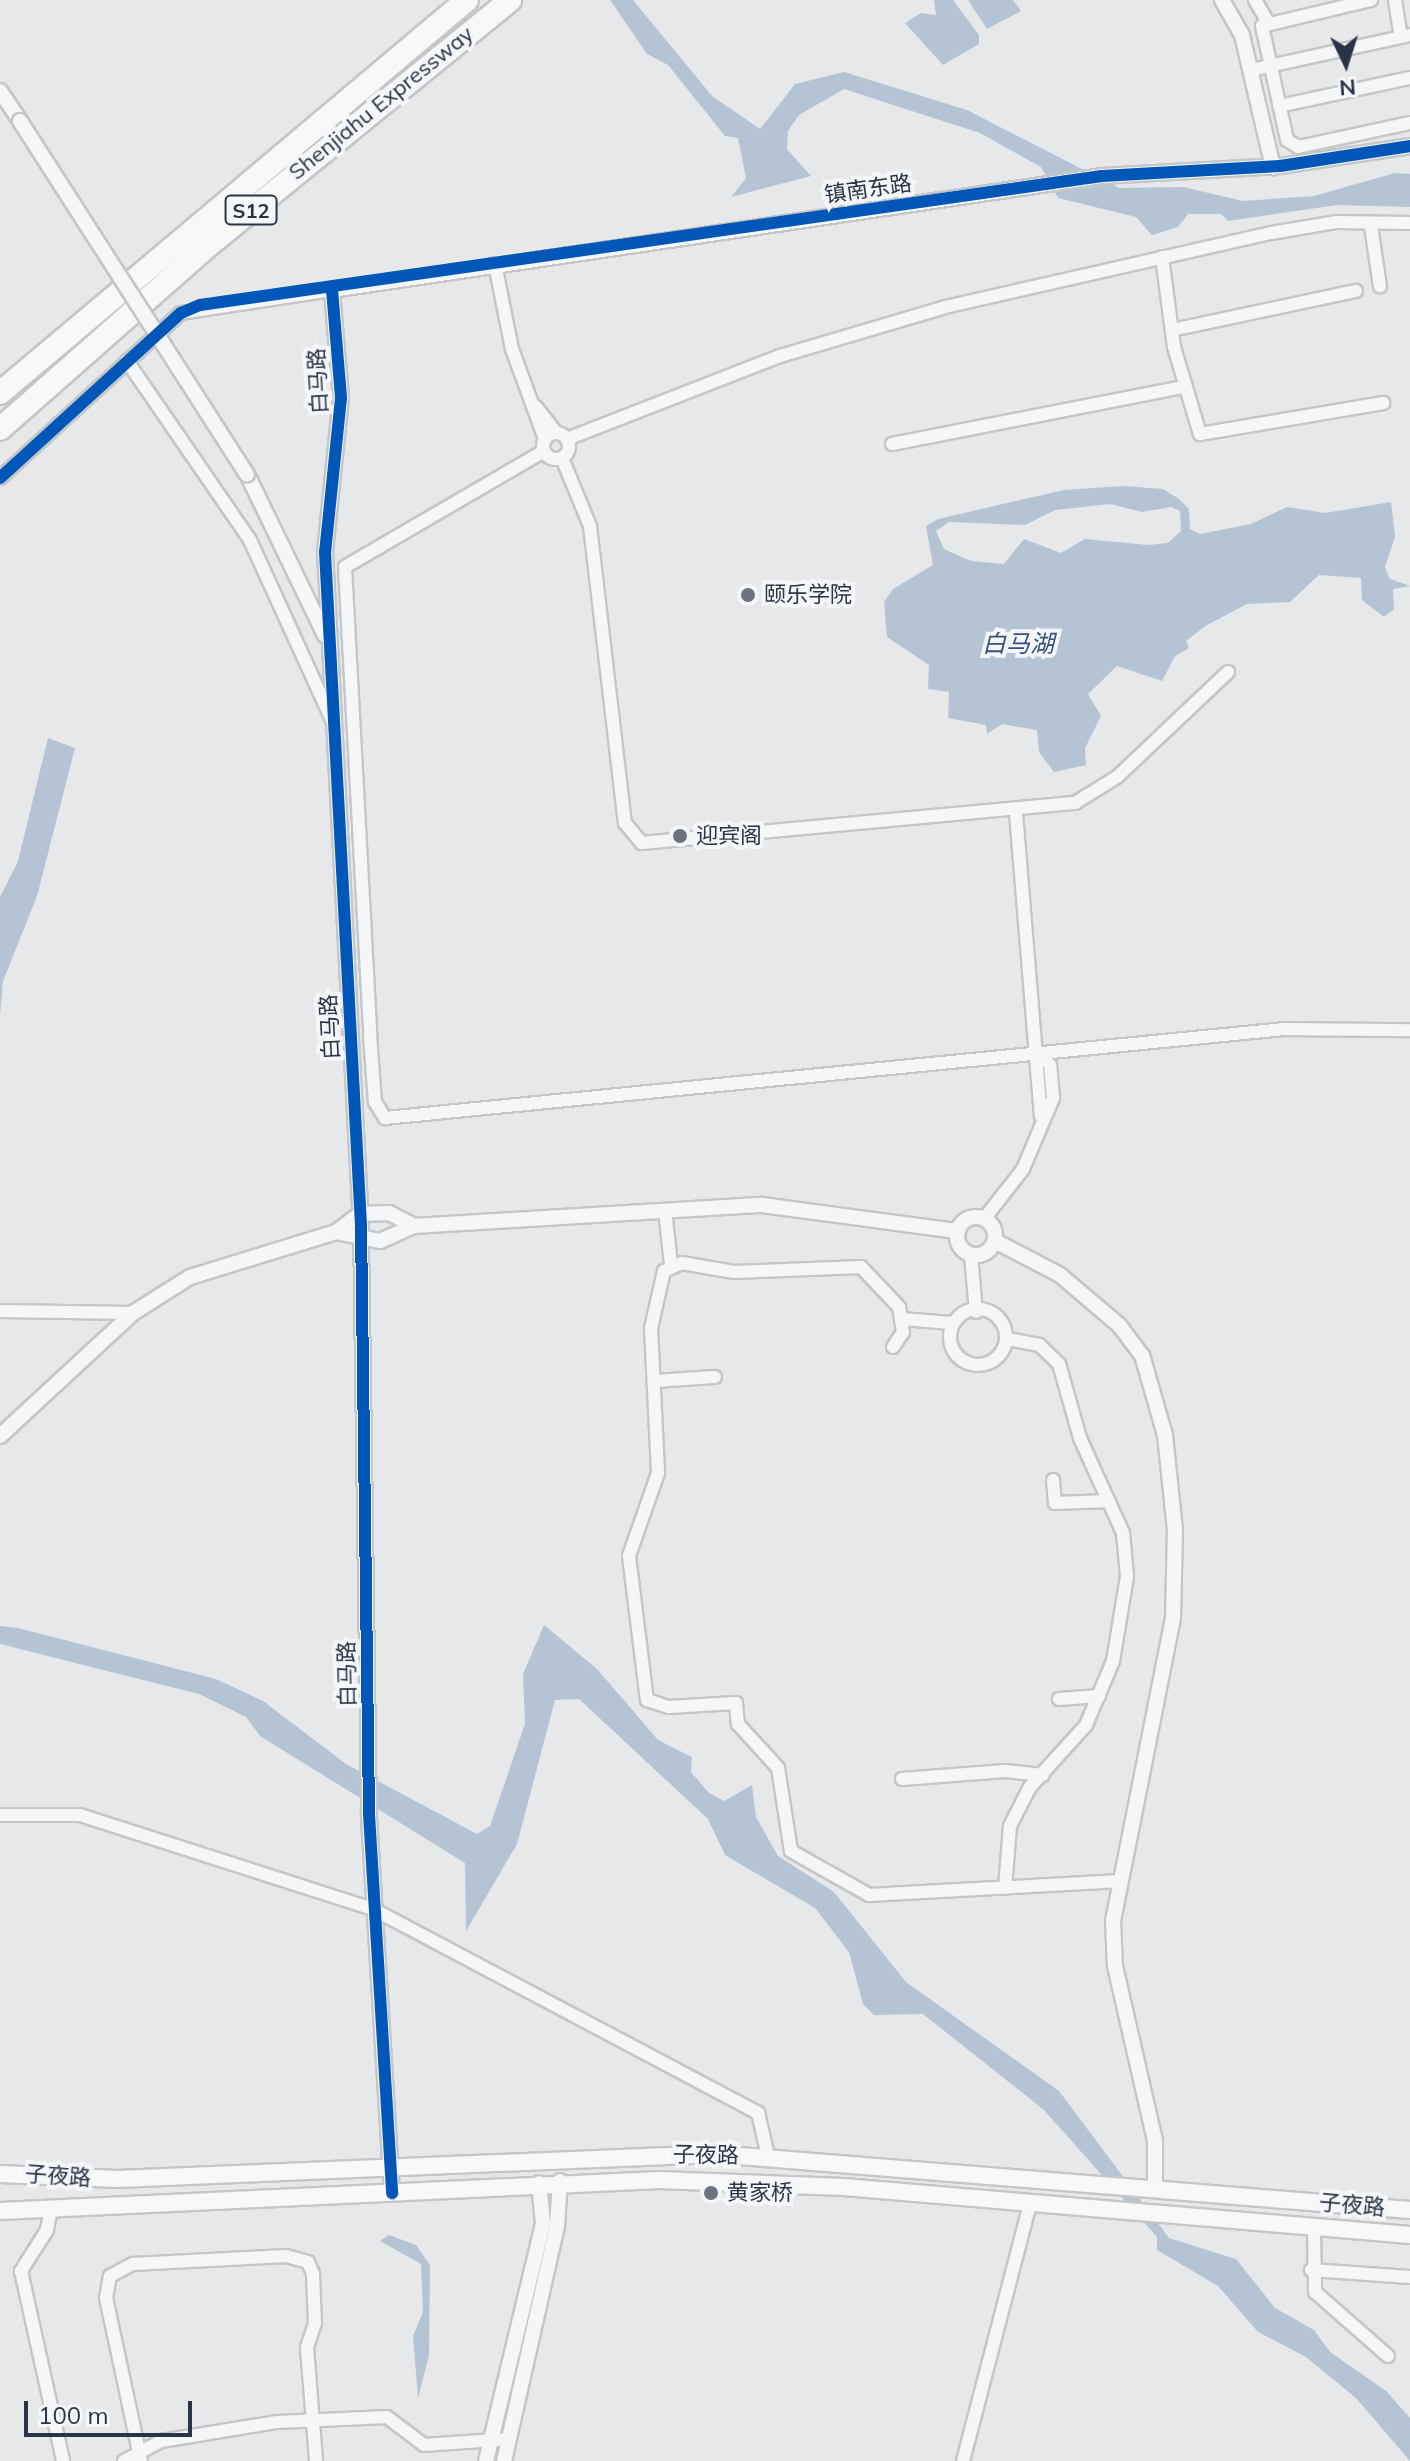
<!DOCTYPE html>
<html>
<head>
<meta charset="utf-8">
<style>
  body { margin:0 }
  #map { position:relative; width:1410px; height:2461px; overflow:hidden; background:#e6e8ea; font-family:Mulish,"Noto Sans SC",sans-serif }
  div>[style] { position:absolute }
  [style*='--x'] { left:calc(var(--x)*1px); top:calc(var(--y)*1px); width:calc(var(--w)*1px); rotate:calc(var(--a)*1deg) }
  .water>* { inset:0; background:#b4c4d5 }
  .roads { filter:drop-shadow(2px 0 #c4c6c8) drop-shadow(-2px 0 #c4c6c8) drop-shadow(0 2px #c4c6c8) drop-shadow(0 -2px #c4c6c8) }
  .minor>* { height:12px; margin:-6px; padding:0 6px; transform-origin:6px; border-radius:6px; background:#f5f6f7 }
  .minor>.ring { margin:-6px; padding:0; box-sizing:content-box; background:none; border:12px solid #f5f6f7; border-radius:50% }
  .tertiary>* { height:14px; margin:-7px; padding:0 7px; transform-origin:7px; border-radius:7px; background:#f5f6f7 }
  .tertiary>.ring { margin:-7px; padding:0; box-sizing:content-box; background:none; border:14px solid #f5f6f7; border-radius:50% }
  .secondary>* { height:16px; margin:-8px; padding:0 8px; transform-origin:8px; border-radius:8px; background:#f8f8f8 }
  .motorway>* { height:22px; margin:-11px; padding:0 11px; transform-origin:11px; border-radius:11px; background:#f8f8f8 }
  .bridges { filter:drop-shadow(2px 0 #c4c6c8) drop-shadow(-2px 0 #c4c6c8) drop-shadow(0 2px #c4c6c8) drop-shadow(0 -2px #c4c6c8) }
  .tertiary-bridge>* { height:14px; margin:-7px; padding:0 7px; transform-origin:7px; border-radius:7px; background:#f5f6f7 }
  .cycleway>* { height:12px; margin:-6px; padding:0 6px; transform-origin:6px; border-radius:6px; background:#0057b8 }
  .dots>* { width:22px; height:22px; translate:-50% -50%; box-sizing:border-box; border:4px solid #f4f6f9; border-radius:50% }
  span { translate:-50% -50%; white-space:nowrap; text-align:center; line-height:1.15; -webkit-text-stroke:8px #f4f6f9; paint-order:stroke }
  .shield-label span { padding:2px 6px; background:#f4f6f9; border:2px solid; border-radius:6px; -webkit-text-stroke-width:0 }
  .shield-label { font-size:20px; color:#2b3445; font-weight:700 }
  .street-label { font-size:22px; color:#2b3445 }
  .poi-label { font-size:22px; color:#2b3445 }
  .left { translate:0 -50%; text-align:left }
  .water-label { font-size:24px; color:#34527a; font-style:italic }
  .north { position:absolute; left:1306px; top:24px; width:80px; height:80px; -webkit-text-stroke:6px #f4f6f9; paint-order:stroke; rotate:176deg; font-size:22px; font-weight:700; line-height:32px; text-align:center; color:#2b3445 }
  .north::after { content:''; display:block; margin:auto; width:28px; height:36px; background:#2b3445; clip-path:polygon(50% 0,100% 100%,50% 72%,0 100%) }
  .scale { position:absolute; left:24px; top:2401px; width:168px; height:36px; box-sizing:border-box; border:4px solid #2b3445; border-top:0; padding-left:10px; font-size:24px; line-height:28px; white-space:nowrap; color:#2b3445; -webkit-text-stroke:6px #f4f6f9; paint-order:stroke }
</style>
</head>
<body>
<div id="map">
  <div class="water">
    <div style="clip-path:polygon(610px 0,633px 0,712px 96px,760px 129px,795px 84px,844px 72px,967px 110px,1119px 188px,1183px 187px,1243px 201px,1314px 196px,1395px 173px,1410px 174px,1410px 207px,1337px 205px,1228px 221px,1221px 214px,1188px 214px,1178px 227px,1152px 235px,1136px 217px,1058px 198px,1041px 167px,980px 133px,844px 89px,799px 115px,788px 131px,787px 149px,811px 176px,731px 197px,746px 178px,738px 138px,725px 136px,668px 65px,647px 54px)"></div>
    <div style="clip-path:polygon(934px 0,953px 0,979px 35px,979px 44px,943px 65px,905px 23px,921px 13px,936px 15px)"></div>
    <div style="clip-path:polygon(968px 0,1013px 0,1021px 11px,987px 29px)"></div>
    <div style="clip-path:polygon(evenodd,1123px 486px,1163px 489px,1179px 499px,1189px 509px,1190px 529px,1200px 534px,1251px 524px,1287px 507px,1325px 513px,1391px 502px,1395px 536px,1385px 567px,1390px 579px,1410px 586px,1393px 589px,1394px 609px,1384px 617px,1362px 600px,1361px 578px,1319px 575px,1290px 602px,1247px 604px,1207px 625px,1186px 641px,1189px 648px,1175px 656px,1162px 681px,1117px 666px,1088px 694px,1101px 716px,1085px 748px,1086px 765px,1054px 772px,1039px 752px,1037px 730px,1002px 724px,987px 734px,986px 725px,948px 718px,949px 692px,928px 689px,929px 665px,887px 637px,884px 602px,893px 589px,933px 565px,926px 526px,938px 519px,1064px 490px,1123px 486px,1110px 504px,1142px 512px,1171px 507px,1180px 511px,1181px 531px,1168px 543px,1148px 545px,1085px 539px,1061px 553px,1024px 539px,1004px 564px,971px 561px,944px 549px,936px 531px,949px 522px,1025px 525px,1055px 510px,1110px 504px)"></div>
    <div style="clip-path:polygon(48px 738px,75px 748px,37px 896px,3px 981px,0 1015px,0 897px,18px 861px)"></div>
    <div style="clip-path:polygon(544px 1625px,597px 1669px,658px 1740px,692px 1757px,691px 1772px,709px 1793px,724px 1801px,752px 1785px,756px 1817px,778px 1856px,834px 1892px,906px 1982px,1059px 2091px,1169px 2238px,1236px 2259px,1275px 2308px,1314px 2330px,1330px 2352px,1386px 2391px,1410px 2418px,1410px 2461px,1356px 2398px,1306px 2357px,1258px 2332px,1218px 2286px,1157px 2250px,1157px 2237px,1044px 2110px,923px 2014px,874px 2015px,863px 2004px,849px 1952px,815px 1908px,725px 1855px,708px 1819px,579px 1699px,555px 1700px,517px 1844px,466px 1931px,465px 1863px,260px 1736px,246px 1717px,199px 1694px,0 1644px,0 1626px,18px 1628px,216px 1679px,263px 1701px,346px 1764px,477px 1834px,490px 1826px,525px 1724px,523px 1674px)"></div>
    <div style="clip-path:polygon(389px 2235px,416px 2245px,430px 2265px,429px 2355px,418px 2398px,413px 2336px,423px 2312px,421px 2264px,380px 2241px)"></div>
  </div>
  <div class="roads">
    <div class="minor">
      <div style="--x:1255;--y:0;--w:24;--a:60"></div>
      <div style="--x:1371;--y:0;--w:112;--a:166.6"></div>
      <div style="--x:1262;--y:26;--w:117;--a:77.6"></div>
      <div style="--x:1287;--y:140;--w:13;--a:32"></div>
      <div style="--x:1298;--y:147;--w:115;--a:-12.1"></div>
      <div style="--x:1395;--y:0;--w:37;--a:81"></div>
      <div style="--x:1251;--y:70;--w:163;--a:-12.4"></div>
      <div style="--x:1279;--y:106;--w:134;--a:-12.1"></div>
      <div style="--x:1371;--y:226;--w:61;--a:81.5"></div>
      <div style="--x:1162;--y:257;--w:91;--a:82.4"></div>
      <div style="--x:1174;--y:347;--w:91;--a:73.4"></div>
      <div style="--x:1200;--y:434;--w:186;--a:-9.6"></div>
      <div style="--x:495;--y:264;--w:87;--a:78.7"></div>
      <div style="--x:512;--y:349;--w:96;--a:69.9"></div>
      <div style="--x:1172;--y:330;--w:188;--a:-12"></div>
      <div style="--x:127;--y:361;--w:217;--a:55.5"></div>
      <div style="--x:250;--y:540;--w:200;--a:65.5"></div>
      <div style="--x:536;--y:407;--w:33;--a:52"></div>
      <div class="ring" style="left:543px;top:433px;width:14px;height:14px"></div>
      <div style="--x:567;--y:439;--w:229;--a:-21.3"></div>
      <div style="--x:780;--y:356;--w:172;--a:-16.5"></div>
      <div style="--x:945;--y:307;--w:334;--a:-12.8"></div>
      <div style="--x:1271;--y:233;--w:67;--a:-9.5"></div>
      <div style="--x:1337;--y:222;--w:73;--a:0.8"></div>
      <div style="--x:892;--y:444;--w:297;--a:-11.1"></div>
      <div style="--x:544;--y:451;--w:230;--a:149.8"></div>
      <div style="--x:345;--y:567;--w:470;--a:86.9"></div>
      <div style="--x:370;--y:1036;--w:66;--a:85.7"></div>
      <div style="--x:375;--y:1102;--w:19;--a:58"></div>
      <div style="--x:385;--y:1118;--w:903;--a:-5.65"></div>
      <div style="--x:1284;--y:1029;--w:126;--a:0.5"></div>
      <div style="--x:562;--y:458;--w:74;--a:67.6"></div>
      <div style="--x:590;--y:526;--w:299;--a:83.3"></div>
      <div style="--x:625;--y:823;--w:26;--a:50"></div>
      <div style="--x:642;--y:843;--w:435;--a:-5.3"></div>
      <div style="--x:1075;--y:803;--w:49;--a:-31.8"></div>
      <div style="--x:1117;--y:777;--w:153;--a:-43.4"></div>
      <div style="--x:0;--y:478;--w:245;--a:-42.4"></div>
      <div style="--x:181;--y:313;--w:153;--a:-8.7"></div>
      <div style="--x:1016;--y:813;--w:304;--a:85.3"></div>
      <div style="--x:665;--y:1210;--w:54;--a:83.7"></div>
      <div style="--x:984;--y:1219;--w:63;--a:-52"></div>
      <div style="--x:1023;--y:1169;--w:77;--a:-67.1"></div>
      <div style="--x:1053;--y:1098;--w:33;--a:-95"></div>
      <div style="--x:1050;--y:1065;--w:15;--a:-132"></div>
      <div style="--x:971;--y:1255;--w:57;--a:85"></div>
      <div class="ring" style="left:950px;top:1309px;width:44px;height:44px"></div>
      <div style="--x:0;--y:1311;--w:133;--a:0.9"></div>
      <div style="--x:902;--y:1319;--w:50;--a:4.6"></div>
      <div style="--x:893;--y:1347;--w:18;--a:-56"></div>
      <div style="--x:903;--y:1332;--w:25;--a:-99"></div>
      <div style="--x:899;--y:1307;--w:55;--a:-133.5"></div>
      <div style="--x:861;--y:1267;--w:127;--a:177.7"></div>
      <div style="--x:734;--y:1272;--w:53;--a:-170.2"></div>
      <div style="--x:682;--y:1263;--w:20;--a:156"></div>
      <div style="--x:664;--y:1271;--w:58;--a:102.8"></div>
      <div style="--x:651;--y:1328;--w:145;--a:87.2"></div>
      <div style="--x:658;--y:1473;--w:88;--a:109.3"></div>
      <div style="--x:629;--y:1556;--w:145;--a:82.9"></div>
      <div style="--x:647;--y:1700;--w:23;--a:18"></div>
      <div style="--x:669;--y:1707;--w:67;--a:-3.4"></div>
      <div style="--x:736;--y:1703;--w:21;--a:85"></div>
      <div style="--x:738;--y:1724;--w:59;--a:47.7"></div>
      <div style="--x:778;--y:1768;--w:84;--a:81.1"></div>
      <div style="--x:791;--y:1851;--w:90;--a:29.4"></div>
      <div style="--x:869;--y:1895;--w:248;--a:-3.2"></div>
      <div style="--x:654;--y:1381;--w:61;--a:-3.8"></div>
      <div style="--x:1053;--y:1480;--w:23;--a:85"></div>
      <div style="--x:1055;--y:1503;--w:54;--a:-2.1"></div>
      <div style="--x:1059;--y:1699;--w:40;--a:-4.3"></div>
      <div style="--x:902;--y:1779;--w:103;--a:-4.4"></div>
      <div style="--x:1005;--y:1771;--w:38;--a:6"></div>
      <div style="--x:0;--y:1815;--w:80;--a:0"></div>
      <div style="--x:80;--y:1815;--w:308;--a:17.8"></div>
      <div style="--x:373;--y:1909;--w:436;--a:27.9"></div>
      <div style="--x:758;--y:2113;--w:44;--a:76.9"></div>
      <div style="--x:1005;--y:1888;--w:62;--a:-85.4"></div>
      <div style="--x:1010;--y:1826;--w:44;--a:-62.9"></div>
      <div style="--x:1030;--y:1787;--w:84;--a:-47.9"></div>
      <div style="--x:1086;--y:1725;--w:69;--a:-67.1"></div>
      <div style="--x:1113;--y:1661;--w:86;--a:-80.6"></div>
      <div style="--x:1127;--y:1576;--w:43;--a:-95.3"></div>
      <div style="--x:1123;--y:1533;--w:104;--a:-114.4"></div>
      <div style="--x:1080;--y:1438;--w:77;--a:-105.8"></div>
      <div style="--x:1059;--y:1364;--w:28;--a:-136"></div>
      <div style="--x:1039;--y:1345;--w:32;--a:-169"></div>
      <div style="--x:51;--y:2209;--w:21;--a:101"></div>
      <div style="--x:47;--y:2230;--w:49;--a:122.4"></div>
      <div style="--x:21;--y:2271;--w:195;--a:77.5"></div>
      <div style="--x:1314;--y:2227;--w:65;--a:89.1"></div>
      <div style="--x:1315;--y:2292;--w:97;--a:41.2"></div>
      <div style="--x:1311;--y:2270;--w:99;--a:4"></div>
      <div style="--x:124;--y:2461;--w:42;--a:-28.4"></div>
      <div style="--x:161;--y:2441;--w:118;--a:-9.3"></div>
      <div style="--x:277;--y:2422;--w:110;--a:-2.6"></div>
      <div style="--x:387;--y:2417;--w:46;--a:37.1"></div>
      <div style="--x:424;--y:2445;--w:85;--a:-4"></div>
      <div style="--x:141;--y:2461;--w:167;--a:-102.1"></div>
      <div style="--x:106;--y:2298;--w:22;--a:-80"></div>
      <div style="--x:110;--y:2276;--w:26;--a:-28"></div>
      <div style="--x:133;--y:2264;--w:153;--a:-3"></div>
      <div style="--x:286;--y:2256;--w:23;--a:15"></div>
      <div style="--x:308;--y:2262;--w:13;--a:67"></div>
      <div style="--x:313;--y:2274;--w:49;--a:87.7"></div>
      <div style="--x:315;--y:2323;--w:26;--a:108"></div>
      <div style="--x:307;--y:2348;--w:113;--a:85.4"></div>
      <div style="--x:963;--y:2461;--w:266;--a:-75.4"></div>
    </div>
    <div class="tertiary">
      <div style="--x:1222;--y:0;--w:40;--a:60.3"></div>
      <div style="--x:1242;--y:35;--w:136;--a:76.8"></div>
      <div style="--x:0;--y:91;--w:36;--a:56"></div>
      <div style="--x:247;--y:474;--w:179;--a:64.2"></div>
      <div class="ring" style="left:957px;top:1217px;width:24px;height:24px"></div>
      <div style="--x:336;--y:1232;--w:45;--a:11.6"></div>
      <div style="--x:380;--y:1241;--w:37;--a:-24"></div>
      <div style="--x:414;--y:1226;--w:349;--a:-3.5"></div>
      <div style="--x:762;--y:1205;--w:198;--a:7.6"></div>
      <div style="--x:995;--y:1241;--w:73;--a:27.6"></div>
      <div style="--x:1060;--y:1275;--w:77;--a:40.3"></div>
      <div style="--x:1119;--y:1325;--w:38;--a:53"></div>
      <div style="--x:1142;--y:1355;--w:83;--a:74"></div>
      <div style="--x:1165;--y:1435;--w:96;--a:84"></div>
      <div style="--x:1175;--y:1530;--w:88;--a:91.3"></div>
      <div style="--x:1173;--y:1618;--w:309;--a:101.2"></div>
      <div style="--x:1113;--y:1921;--w:45;--a:87.5"></div>
      <div style="--x:1115;--y:1966;--w:180;--a:77.1"></div>
      <div style="--x:1155;--y:2141;--w:47;--a:90"></div>
      <div style="--x:0;--y:1436;--w:181;--a:-42.8"></div>
      <div style="--x:133;--y:1313;--w:67;--a:-32.3"></div>
      <div style="--x:190;--y:1277;--w:153;--a:-17.1"></div>
      <div style="--x:336;--y:1232;--w:30;--a:-37"></div>
      <div style="--x:360;--y:1214;--w:29;--a:-2"></div>
      <div style="--x:389;--y:1213;--w:28;--a:27"></div>
      <div style="--x:392;--y:2193;--w:380;--a:-93.5"></div>
      <div style="--x:369;--y:1814;--w:589;--a:-90.78"></div>
      <div style="--x:361;--y:1225;--w:674;--a:-93.06"></div>
      <div style="--x:325;--y:552;--w:155;--a:-84.1"></div>
      <div style="--x:341;--y:398;--w:108;--a:-94.8"></div>
      <div style="--x:332;--y:290;--w:778;--a:-8.42"></div>
      <div style="--x:1102;--y:176;--w:178;--a:-3.2"></div>
      <div style="--x:1280;--y:166;--w:132;--a:-8.7"></div>
      <div style="--x:486;--y:2461;--w:245;--a:-76.5"></div>
      <div style="--x:543;--y:2223;--w:40;--a:-95.7"></div>
      <div style="--x:504;--y:2461;--w:242;--a:-77.3"></div>
      <div style="--x:557;--y:2225;--w:44;--a:-86.1"></div>
    </div>
    <div class="secondary">
      <div style="--x:0;--y:2174;--w:118;--a:2.4"></div>
      <div style="--x:118;--y:2179;--w:598;--a:-2.4"></div>
      <div style="--x:715;--y:2154;--w:697;--a:4.61"></div>
      <div style="--x:0;--y:2211;--w:660;--a:-2.69"></div>
      <div style="--x:659;--y:2180;--w:185;--a:2.2"></div>
      <div style="--x:844;--y:2187;--w:568;--a:4.85"></div>
    </div>
    <div class="motorway">
      <div style="--x:0;--y:393;--w:610;--a:-40.08"></div>
      <div style="--x:0;--y:429;--w:278;--a:-41.4"></div>
      <div style="--x:209;--y:245;--w:388;--a:-39.1"></div>
    </div>
  </div>
  <div class="bridges">
    <div class="tertiary-bridge">
      <div style="--x:20;--y:121;--w:420;--a:57.3"></div>
    </div>
  </div>
  <div class="cycleway">
    <div style="--x:332;--y:290;--w:108;--a:85.2"></div>
    <div style="--x:341;--y:398;--w:155;--a:95.9"></div>
    <div style="--x:325;--y:552;--w:674;--a:86.94"></div>
    <div style="--x:361;--y:1225;--w:589;--a:89.22"></div>
    <div style="--x:369;--y:1814;--w:380;--a:86.5"></div>
    <div style="--x:0;--y:478;--w:245;--a:-42.4"></div>
    <div style="--x:181;--y:313;--w:21;--a:-23"></div>
    <div style="--x:200;--y:305;--w:911;--a:-8.14"></div>
    <div style="--x:1102;--y:176;--w:178;--a:-3.2"></div>
    <div style="--x:1280;--y:166;--w:132;--a:-8.7"></div>
  </div>
  <div class="dots">
    <div style="left:748px;top:595px;background:#6c737f"></div>
    <div style="left:680px;top:836px;background:#6c737f"></div>
    <div style="left:711px;top:2193px;background:#6c737f"></div>
  </div>
  <div class="shield-label">
    <span style="left:251px;top:210px">S12</span>
  </div>
  <div class="street-label">
    <span style="left:381px;top:103px;rotate:-39deg">Shenjiahu Expressway</span>
    <span style="left:868px;top:189px;rotate:-8deg">镇南东路</span>
    <span style="left:318px;top:381px;rotate:-93deg">白马路</span>
    <span style="left:330px;top:1027px;rotate:-93deg">白马路</span>
    <span style="left:347px;top:1674px;rotate:-91deg">白马路</span>
    <span style="left:706px;top:2155px;rotate:1deg">子夜路</span>
    <span style="left:58px;top:2176px;rotate:4deg">子夜路</span>
    <span style="left:1352px;top:2205px;rotate:5deg">子夜路</span>
  </div>
  <div class="poi-label">
    <span class="left" style="left:764px;top:595px">颐乐学院</span>
    <span class="left" style="left:696px;top:836px">迎宾阁</span>
    <span class="left" style="left:727px;top:2193px">黄家桥</span>
  </div>
  <div class="water-label">
    <span style="left:1018px;top:644px">白马湖</span>
  </div>
  <div class="north">N</div>
  <div class="scale">100 m</div>
</div>
</body>
</html>
